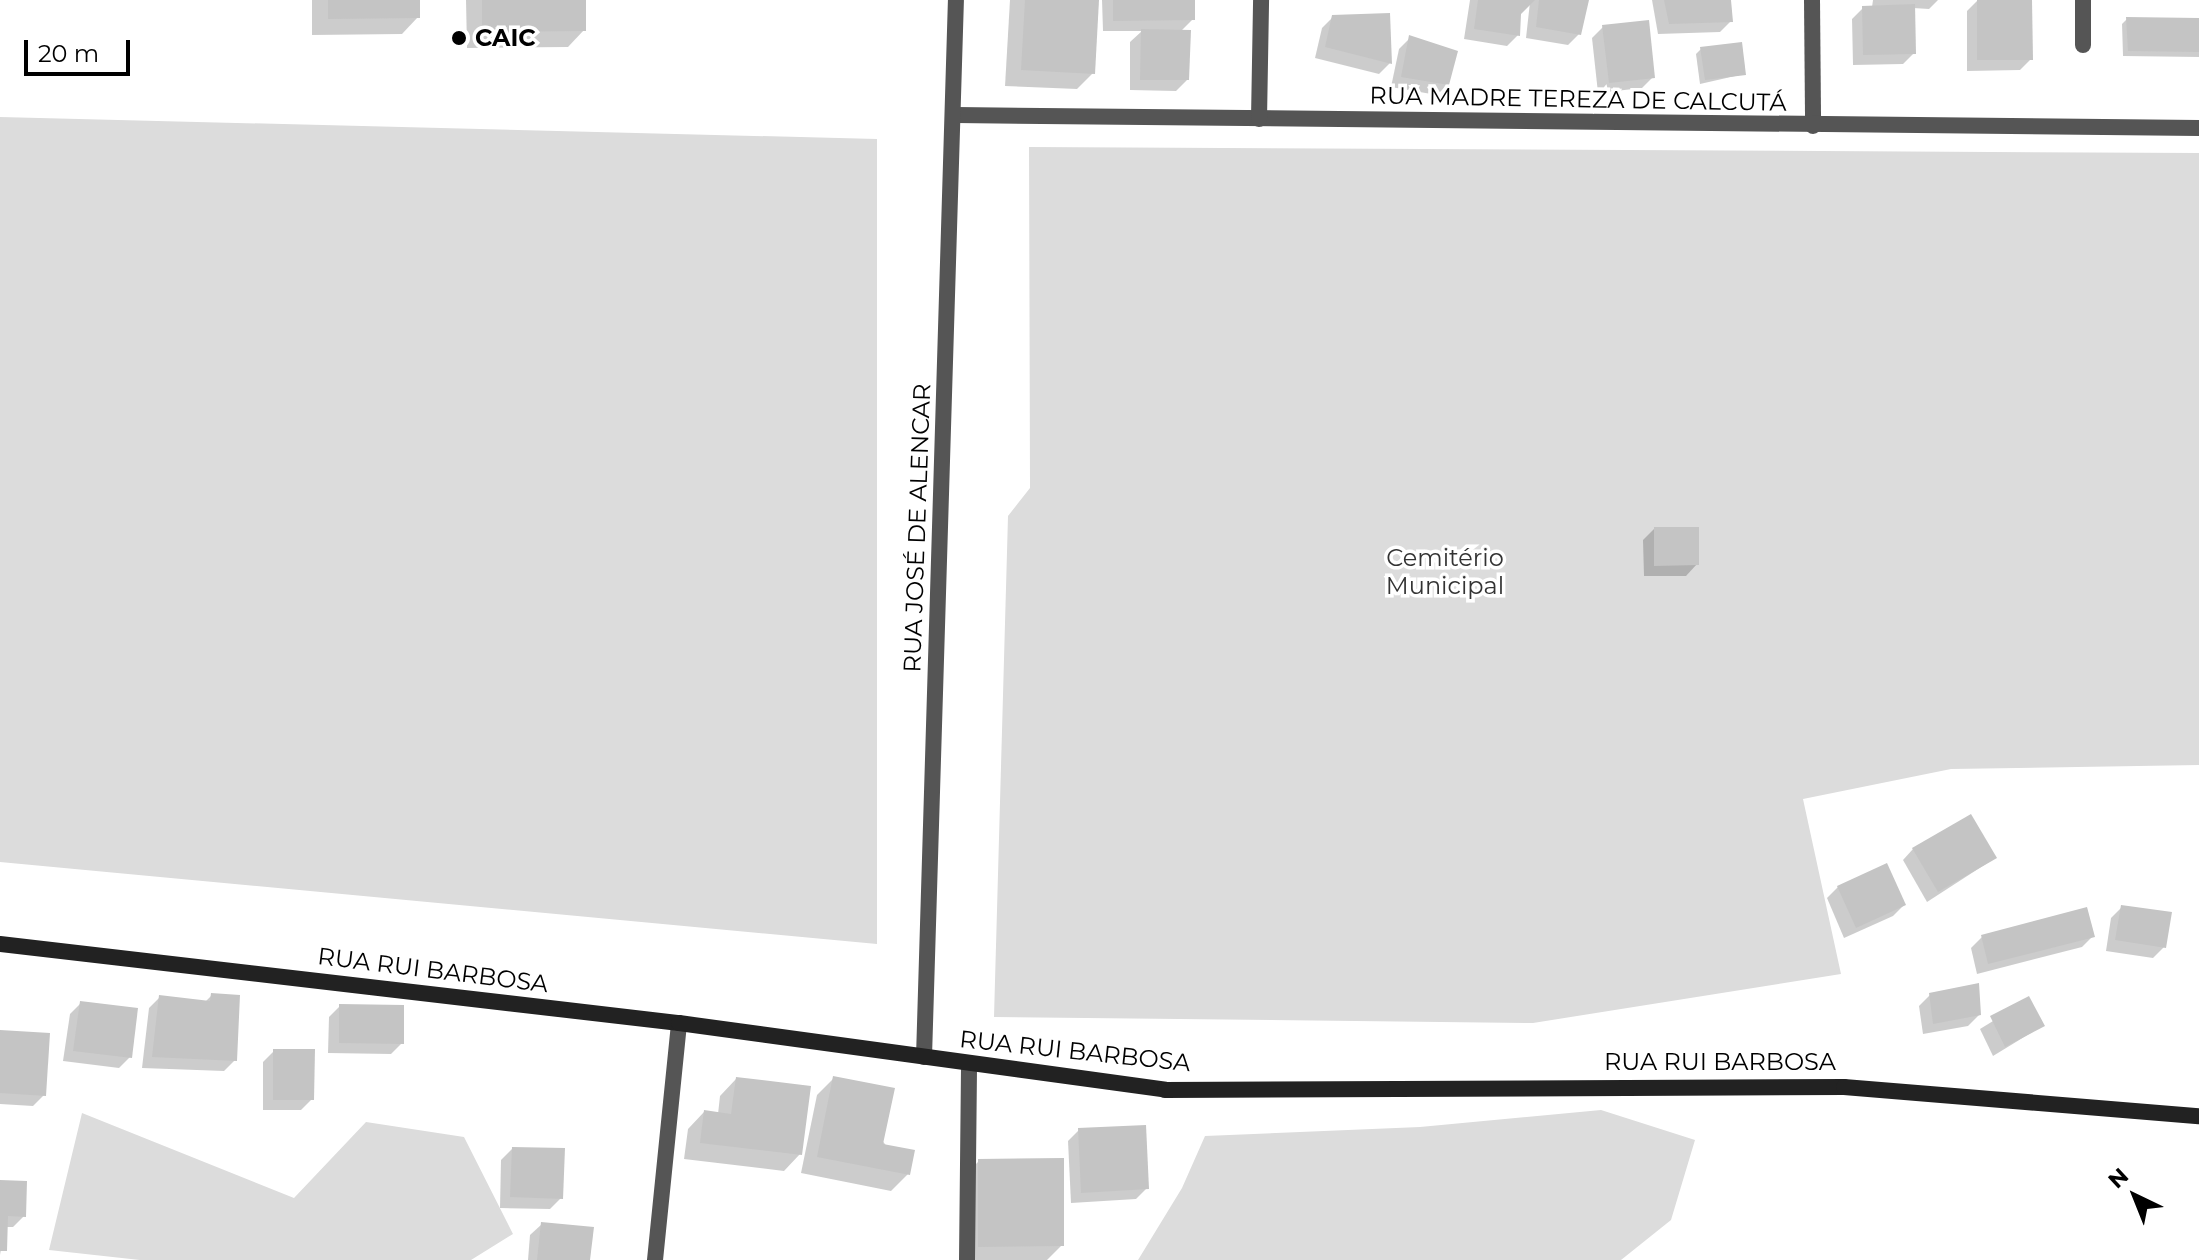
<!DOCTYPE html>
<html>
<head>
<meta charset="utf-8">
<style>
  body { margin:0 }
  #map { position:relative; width:2199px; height:1260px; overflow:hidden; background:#fff; font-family:Montserrat,sans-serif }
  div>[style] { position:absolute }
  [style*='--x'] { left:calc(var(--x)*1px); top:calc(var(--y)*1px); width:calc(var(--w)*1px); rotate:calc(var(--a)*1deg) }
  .green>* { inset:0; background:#dcdcdc }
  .shadow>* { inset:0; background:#0003 }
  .building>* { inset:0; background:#c4c4c4 }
  .minor>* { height:16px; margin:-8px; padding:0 8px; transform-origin:8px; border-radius:8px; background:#555 }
  .tertiary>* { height:16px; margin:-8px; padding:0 8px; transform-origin:8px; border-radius:8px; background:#555 }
  .secondary>* { height:16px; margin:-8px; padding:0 8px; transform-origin:8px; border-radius:8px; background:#222 }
  .dots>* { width:22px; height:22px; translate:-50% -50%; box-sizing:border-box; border:4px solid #fff; border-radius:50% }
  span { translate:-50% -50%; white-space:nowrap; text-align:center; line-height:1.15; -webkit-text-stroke:7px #fff; paint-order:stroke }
  .poi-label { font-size:24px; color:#000; font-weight:700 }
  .left { translate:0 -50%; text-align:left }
  .street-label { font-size:24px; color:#000 }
  .park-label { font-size:24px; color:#333 }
  .north { position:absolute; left:2095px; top:1156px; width:80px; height:80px; -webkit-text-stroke:6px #fff; paint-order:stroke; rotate:317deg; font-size:22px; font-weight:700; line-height:32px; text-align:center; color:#000 }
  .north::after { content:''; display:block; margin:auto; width:28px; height:36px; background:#000; clip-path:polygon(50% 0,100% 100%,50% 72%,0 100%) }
  .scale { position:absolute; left:24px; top:40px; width:106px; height:36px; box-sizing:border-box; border:4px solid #000; border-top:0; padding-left:10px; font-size:24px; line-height:28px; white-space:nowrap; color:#000; -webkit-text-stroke:6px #fff; paint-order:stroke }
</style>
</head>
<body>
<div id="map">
  <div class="green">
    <div style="clip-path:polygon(0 117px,877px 139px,877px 944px,0 862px)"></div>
    <div style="clip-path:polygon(1029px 147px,2199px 153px,2199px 765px,1951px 769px,1803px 799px,1841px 974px,1533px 1023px,994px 1017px,1008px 516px,1030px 488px)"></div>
    <div style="clip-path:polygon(1601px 1110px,1695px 1140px,1671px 1220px,1621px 1260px,1138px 1260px,1182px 1188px,1205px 1136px,1420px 1127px)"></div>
    <div style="clip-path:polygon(82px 1113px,294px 1198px,366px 1122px,464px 1137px,513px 1234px,471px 1260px,140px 1260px,49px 1250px)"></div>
  </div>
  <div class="shadow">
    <div style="clip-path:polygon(312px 0,418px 0,418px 17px,402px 34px,312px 35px)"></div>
    <div style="clip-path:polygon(466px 0,584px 0,584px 30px,568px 47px,467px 48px)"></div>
    <div style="clip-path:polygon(1010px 0,1097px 0,1093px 73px,1077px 89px,1005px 86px)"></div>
    <div style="clip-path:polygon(1102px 0,1193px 0,1193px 19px,1181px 31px,1187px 80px,1176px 91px,1130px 90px,1130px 42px,1142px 31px,1103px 31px)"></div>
    <div style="clip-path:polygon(1470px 0,1587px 0,1579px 34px,1568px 45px,1526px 38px,1530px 2px,1519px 14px,1518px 35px,1507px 46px,1464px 39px)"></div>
    <div style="clip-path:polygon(1652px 0,1729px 0,1731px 21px,1720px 32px,1658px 34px)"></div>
    <div style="clip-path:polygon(1873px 0,1938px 0,1929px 9px,1913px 8px,1914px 53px,1903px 64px,1853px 65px,1852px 19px,1863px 8px,1872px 7px)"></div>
    <div style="clip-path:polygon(1978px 0,2030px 0,2031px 59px,2020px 70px,1967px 71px,1967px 11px)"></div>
    <div style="clip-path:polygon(1333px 17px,1390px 63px,1379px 74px,1315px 58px,1322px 28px)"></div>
    <div style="clip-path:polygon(2127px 19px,2199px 20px,2199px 57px,2123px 56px,2122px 24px)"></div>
    <div style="clip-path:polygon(1603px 27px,1653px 77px,1642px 88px,1598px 93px,1592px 38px)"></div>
    <div style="clip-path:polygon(1410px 38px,1448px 84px,1437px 95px,1391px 87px,1399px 49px)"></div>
    <div style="clip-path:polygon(1701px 49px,1744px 74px,1700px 84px,1696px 54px)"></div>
    <div style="clip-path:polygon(1654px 529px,1697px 564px,1686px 576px,1644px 576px,1643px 540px)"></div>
    <div style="clip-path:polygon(1913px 849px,1995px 858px,1927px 902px,1903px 860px)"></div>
    <div style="clip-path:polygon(1838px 887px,1904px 905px,1893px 916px,1844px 938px,1827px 898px)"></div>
    <div style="clip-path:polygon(2122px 907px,2164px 947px,2153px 958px,2106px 951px,2111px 918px)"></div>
    <div style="clip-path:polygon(2093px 936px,2082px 947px,1977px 974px,1971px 948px,1982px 937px)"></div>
    <div style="clip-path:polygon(212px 995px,235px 1060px,224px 1071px,142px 1068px,149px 1008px,160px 997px,205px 1002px)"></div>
    <div style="clip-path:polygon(1930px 995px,1979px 1015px,1968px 1026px,1923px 1034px,1919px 1006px)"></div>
    <div style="clip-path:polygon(2029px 999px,2042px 1026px,1993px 1056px,1980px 1029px)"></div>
    <div style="clip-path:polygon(81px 1003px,130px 1057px,119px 1068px,63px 1061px,70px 1014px)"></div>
    <div style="clip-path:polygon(340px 1006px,402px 1043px,391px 1054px,328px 1053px,329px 1017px)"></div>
    <div style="clip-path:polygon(0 1032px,44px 1095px,33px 1106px,0 1104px)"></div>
    <div style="clip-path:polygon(274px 1051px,312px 1099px,301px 1110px,263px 1110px,263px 1062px)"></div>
    <div style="clip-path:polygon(834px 1078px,908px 1174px,891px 1191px,801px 1173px,817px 1095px)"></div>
    <div style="clip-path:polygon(736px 1079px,800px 1154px,784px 1171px,684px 1159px,688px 1129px,704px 1112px,718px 1114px,720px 1096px)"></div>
    <div style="clip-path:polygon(1079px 1130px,1147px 1188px,1136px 1199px,1071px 1203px,1068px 1141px)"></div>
    <div style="clip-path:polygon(512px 1149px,561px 1198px,550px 1209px,500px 1208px,501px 1160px)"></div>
    <div style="clip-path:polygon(978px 1162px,1062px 1245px,1047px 1260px,963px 1260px,962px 1178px)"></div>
    <div style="clip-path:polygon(0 1182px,24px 1216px,13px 1227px,5px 1227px,0 1255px)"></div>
    <div style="clip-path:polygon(542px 1224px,588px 1260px,528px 1260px,530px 1235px)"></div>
  </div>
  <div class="building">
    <div style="clip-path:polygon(328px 0,420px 0,420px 18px,328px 19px)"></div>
    <div style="clip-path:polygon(482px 0,586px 0,586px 31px,482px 32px)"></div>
    <div style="clip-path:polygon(1025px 0,1099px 0,1095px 74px,1021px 70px)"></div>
    <div style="clip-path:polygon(1113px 0,1195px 0,1195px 20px,1113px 21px)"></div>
    <div style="clip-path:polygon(1478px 0,1535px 0,1521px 14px,1520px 36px,1474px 29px)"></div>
    <div style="clip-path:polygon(1539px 0,1589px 0,1581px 35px,1536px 27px)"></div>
    <div style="clip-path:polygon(1664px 0,1731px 0,1733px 22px,1669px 24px)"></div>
    <div style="clip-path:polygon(1977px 0,2032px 0,2033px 60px,1977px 60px)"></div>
    <div style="clip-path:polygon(1915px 4px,1916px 54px,1863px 55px,1862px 6px)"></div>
    <div style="clip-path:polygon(1390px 13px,1392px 64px,1325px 47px,1332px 15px)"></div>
    <div style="clip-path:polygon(2126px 17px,2199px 18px,2199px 52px,2128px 51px)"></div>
    <div style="clip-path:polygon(1649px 20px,1655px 78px,1609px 83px,1602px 25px)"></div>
    <div style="clip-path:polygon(1141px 29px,1191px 30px,1189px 80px,1140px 80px)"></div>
    <div style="clip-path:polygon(1409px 35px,1458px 51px,1449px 85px,1401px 77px)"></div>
    <div style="clip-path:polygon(1742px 42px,1746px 75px,1705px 80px,1700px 47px)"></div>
    <div style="clip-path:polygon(1654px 527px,1699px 527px,1699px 565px,1654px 566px)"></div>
    <div style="clip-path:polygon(1971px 814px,1997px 858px,1938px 892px,1912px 848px)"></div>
    <div style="clip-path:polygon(1887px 863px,1906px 905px,1856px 928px,1837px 886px)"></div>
    <div style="clip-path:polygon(2121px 905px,2172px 912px,2166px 948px,2115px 940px)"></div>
    <div style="clip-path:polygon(2087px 907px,2095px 937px,1988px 964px,1981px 935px)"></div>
    <div style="clip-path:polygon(1979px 983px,1981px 1015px,1933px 1024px,1929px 993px)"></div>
    <div style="clip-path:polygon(211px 993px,240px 995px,237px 1061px,152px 1057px,159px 995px,210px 1001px)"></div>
    <div style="clip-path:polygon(2029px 996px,2045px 1026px,2005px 1047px,1990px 1016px)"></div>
    <div style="clip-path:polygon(80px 1001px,138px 1008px,132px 1058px,73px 1051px)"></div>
    <div style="clip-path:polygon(339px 1004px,404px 1005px,404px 1044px,339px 1043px)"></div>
    <div style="clip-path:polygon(0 1030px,50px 1033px,46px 1096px,0 1093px)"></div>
    <div style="clip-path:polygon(273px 1049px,315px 1049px,314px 1100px,273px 1100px)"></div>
    <div style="clip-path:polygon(833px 1076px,895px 1088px,883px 1144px,915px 1150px,910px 1175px,817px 1157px)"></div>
    <div style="clip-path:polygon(736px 1077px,811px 1086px,802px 1155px,700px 1143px,704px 1110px,731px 1114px)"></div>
    <div style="clip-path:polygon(1146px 1125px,1149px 1189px,1081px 1193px,1078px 1128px)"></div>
    <div style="clip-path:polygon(512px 1147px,565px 1148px,563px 1199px,510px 1197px)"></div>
    <div style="clip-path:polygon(1064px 1158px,1064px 1246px,978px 1247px,978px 1159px)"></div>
    <div style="clip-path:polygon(0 1180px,27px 1181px,26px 1217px,8px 1216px,7px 1251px,0 1251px)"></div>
    <div style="clip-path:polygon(541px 1222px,594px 1227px,590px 1260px,537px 1260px)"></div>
  </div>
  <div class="minor">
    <div style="--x:1812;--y:0;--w:126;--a:89.5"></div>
    <div style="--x:2083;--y:45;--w:45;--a:-90"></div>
    <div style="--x:956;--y:115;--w:1243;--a:0.6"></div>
    <div style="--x:1259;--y:119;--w:119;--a:-89"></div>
    <div style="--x:655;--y:1260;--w:238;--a:-84.2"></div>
    <div style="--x:967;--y:1260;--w:195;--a:-89.4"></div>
  </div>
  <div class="tertiary">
    <div style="--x:924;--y:1057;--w:1057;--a:-88.27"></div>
  </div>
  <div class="secondary">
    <div style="--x:0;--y:944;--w:684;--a:6.64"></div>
    <div style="--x:679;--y:1023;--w:491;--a:7.8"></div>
    <div style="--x:1165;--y:1090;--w:679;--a:-0.25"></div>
    <div style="--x:1844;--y:1087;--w:356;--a:4.7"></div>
  </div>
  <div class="dots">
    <div style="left:459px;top:38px;background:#000"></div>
  </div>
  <div class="poi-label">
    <span class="left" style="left:475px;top:38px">CAIC</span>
  </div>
  <div class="street-label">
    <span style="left:1578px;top:99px;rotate:1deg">RUA MADRE TEREZA DE CALCUTÁ</span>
    <span style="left:917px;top:528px;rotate:-88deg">RUA JOSÉ DE ALENCAR</span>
    <span style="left:433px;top:970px;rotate:7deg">RUA RUI BARBOSA</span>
    <span style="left:1075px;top:1051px;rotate:6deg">RUA RUI BARBOSA</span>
    <span style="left:1720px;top:1062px">RUA RUI BARBOSA</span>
  </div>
  <div class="park-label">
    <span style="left:1445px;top:572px">Cemitério<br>Municipal</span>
  </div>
  <div class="north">N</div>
  <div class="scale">20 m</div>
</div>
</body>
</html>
